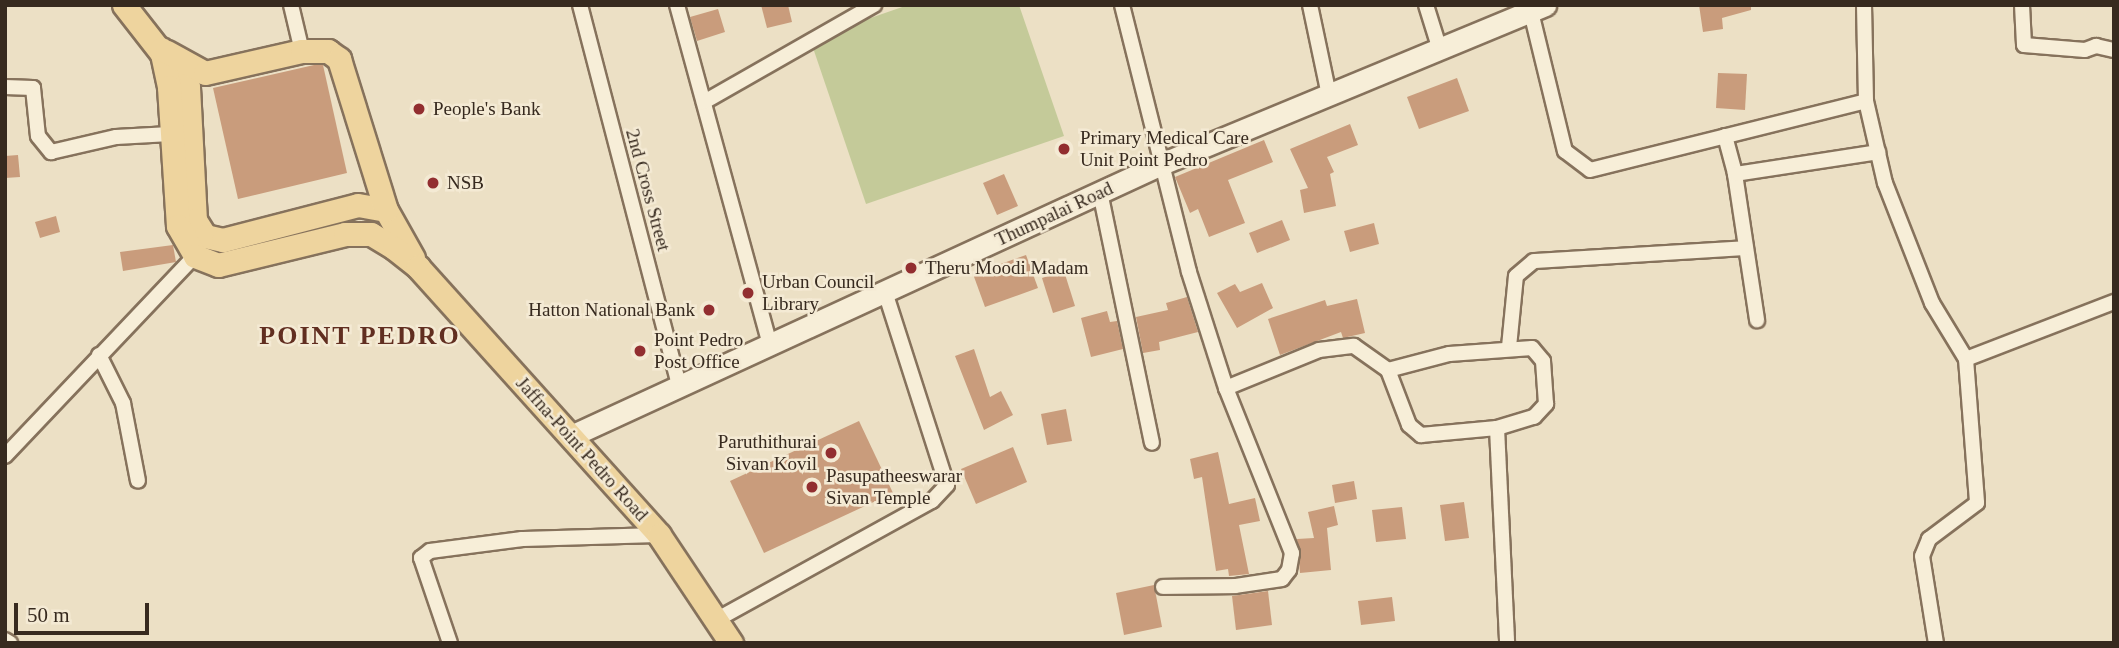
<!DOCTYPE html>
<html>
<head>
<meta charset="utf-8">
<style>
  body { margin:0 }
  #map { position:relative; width:2119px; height:648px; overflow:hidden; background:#ece0c5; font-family:Georgia,serif }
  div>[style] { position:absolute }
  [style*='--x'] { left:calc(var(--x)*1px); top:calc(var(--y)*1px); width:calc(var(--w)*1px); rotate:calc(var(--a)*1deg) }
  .green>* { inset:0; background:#c4ca99 }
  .building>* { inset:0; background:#c99c7c }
  .roads { filter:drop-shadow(2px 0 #86725c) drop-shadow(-2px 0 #86725c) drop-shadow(0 2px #86725c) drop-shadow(0 -2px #86725c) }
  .street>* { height:14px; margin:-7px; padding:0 7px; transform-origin:7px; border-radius:7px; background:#f7eed8 }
  .secondary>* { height:21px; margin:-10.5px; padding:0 10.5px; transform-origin:10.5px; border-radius:10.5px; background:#f7eed8 }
  .primary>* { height:23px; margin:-11.5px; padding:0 11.5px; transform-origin:11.5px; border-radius:11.5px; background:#eed49e }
  .dots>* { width:19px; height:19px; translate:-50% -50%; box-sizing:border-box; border:4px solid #f4ead4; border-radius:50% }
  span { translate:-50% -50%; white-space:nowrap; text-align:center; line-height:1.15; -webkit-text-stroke:5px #f4ead4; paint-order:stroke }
  .poi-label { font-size:19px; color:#372a1f }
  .left { translate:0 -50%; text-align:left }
  .right { translate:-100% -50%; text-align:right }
  .street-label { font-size:19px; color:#372a1f }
  .district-label { font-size:26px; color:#612e20; font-weight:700; letter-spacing:2px }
  .frame { position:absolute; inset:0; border:7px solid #372a1f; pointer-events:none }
  .scale { position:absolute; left:14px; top:603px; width:135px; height:32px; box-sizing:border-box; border:4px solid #372a1f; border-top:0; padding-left:9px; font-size:21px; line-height:24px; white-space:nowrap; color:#372a1f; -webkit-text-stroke:5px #f4ead4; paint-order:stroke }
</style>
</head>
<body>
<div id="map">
  <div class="green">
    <div style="clip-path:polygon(908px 5px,1019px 5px,1064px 136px,866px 204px,810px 39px)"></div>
  </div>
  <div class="building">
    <div style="clip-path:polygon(761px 5px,788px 5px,792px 22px,767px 28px)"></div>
    <div style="clip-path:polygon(1699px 5px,1751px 5px,1751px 10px,1722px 18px,1723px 29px,1703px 32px)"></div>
    <div style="clip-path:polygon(718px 9px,725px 32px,697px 41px,690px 17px)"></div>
    <div style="clip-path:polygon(314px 65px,323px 65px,347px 173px,238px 199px,213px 88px)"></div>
    <div style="clip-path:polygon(1718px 73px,1747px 74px,1745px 110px,1716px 108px)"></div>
    <div style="clip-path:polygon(1457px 78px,1469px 111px,1419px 129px,1407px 97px)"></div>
    <div style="clip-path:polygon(1350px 124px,1358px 145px,1327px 157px,1334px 172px,1330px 174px,1336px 206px,1304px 213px,1300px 190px,1308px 188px,1290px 149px)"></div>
    <div style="clip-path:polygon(1264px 140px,1273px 162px,1228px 180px,1245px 223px,1209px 237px,1198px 209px,1190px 213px,1175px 177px)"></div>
    <div style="clip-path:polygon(18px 155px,20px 177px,5px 178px,5px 156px)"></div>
    <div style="clip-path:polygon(1004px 174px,1018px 206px,997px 215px,983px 183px)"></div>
    <div style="clip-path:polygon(56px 216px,60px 232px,40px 238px,35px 222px)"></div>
    <div style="clip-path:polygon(1282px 220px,1290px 240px,1257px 253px,1249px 233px)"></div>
    <div style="clip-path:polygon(1374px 223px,1379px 244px,1350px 252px,1344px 231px)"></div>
    <div style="clip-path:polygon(173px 245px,176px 262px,123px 271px,120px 252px)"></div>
    <div style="clip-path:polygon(1026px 255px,1038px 288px,985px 307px,973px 274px)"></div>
    <div style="clip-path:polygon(1064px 271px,1075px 306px,1053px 313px,1042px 278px)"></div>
    <div style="clip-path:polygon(1262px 283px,1273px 308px,1237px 328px,1217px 293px,1235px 284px,1240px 292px)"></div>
    <div style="clip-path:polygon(1187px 297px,1198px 332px,1159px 342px,1160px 350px,1143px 353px,1136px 317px,1168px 310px,1166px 303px)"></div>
    <div style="clip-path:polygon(1357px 299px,1365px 333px,1343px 338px,1341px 332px,1280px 355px,1268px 319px,1325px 300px,1327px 306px)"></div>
    <div style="clip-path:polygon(1107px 311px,1110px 322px,1117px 321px,1123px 349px,1091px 357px,1081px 318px)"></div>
    <div style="clip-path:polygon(974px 349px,990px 397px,1001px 391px,1013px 415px,984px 430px,955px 356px)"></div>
    <div style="clip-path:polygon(1066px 409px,1072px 441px,1047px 445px,1041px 414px)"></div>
    <div style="clip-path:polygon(859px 421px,893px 493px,764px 553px,730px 481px)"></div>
    <div style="clip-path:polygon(1013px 447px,1027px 482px,976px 504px,961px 469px)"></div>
    <div style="clip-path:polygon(1218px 452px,1229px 504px,1255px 498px,1260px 521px,1239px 525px,1249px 574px,1229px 576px,1228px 569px,1216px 571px,1202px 477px,1194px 479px,1190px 459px)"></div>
    <div style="clip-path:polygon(1354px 481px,1357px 499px,1335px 503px,1332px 485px)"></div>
    <div style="clip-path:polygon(1464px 502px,1469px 538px,1445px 541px,1440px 505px)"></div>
    <div style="clip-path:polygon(1334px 506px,1338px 525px,1327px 528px,1331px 570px,1300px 573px,1297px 539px,1314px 538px,1308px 512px)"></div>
    <div style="clip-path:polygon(1402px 507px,1406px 539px,1376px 542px,1372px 510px)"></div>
    <div style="clip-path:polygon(1154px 585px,1162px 627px,1124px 635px,1116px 593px)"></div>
    <div style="clip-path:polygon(1268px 591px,1272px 625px,1236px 630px,1232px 596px)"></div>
    <div style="clip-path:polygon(1392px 597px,1395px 621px,1361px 625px,1358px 601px)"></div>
  </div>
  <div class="roads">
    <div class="street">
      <div style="--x:291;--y:5;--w:47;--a:76.6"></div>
      <div style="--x:580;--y:5;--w:393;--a:75.4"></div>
      <div style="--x:677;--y:5;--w:352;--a:74.7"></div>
      <div style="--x:1122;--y:5;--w:275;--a:75.9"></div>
      <div style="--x:1189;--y:272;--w:122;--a:72.3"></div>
      <div style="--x:1226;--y:388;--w:178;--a:68.2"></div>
      <div style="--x:1292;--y:553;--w:17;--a:100"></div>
      <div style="--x:1289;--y:570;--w:11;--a:128"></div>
      <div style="--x:1282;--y:579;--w:48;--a:171.5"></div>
      <div style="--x:1235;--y:586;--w:72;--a:179.2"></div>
      <div style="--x:1310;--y:5;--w:92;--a:78.1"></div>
      <div style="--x:1426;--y:5;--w:47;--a:72.7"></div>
      <div style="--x:1864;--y:5;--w:96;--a:88.8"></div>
      <div style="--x:1866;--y:101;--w:84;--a:77"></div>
      <div style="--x:1885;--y:183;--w:129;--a:68.6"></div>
      <div style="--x:1932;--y:303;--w:66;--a:58.7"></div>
      <div style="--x:1966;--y:359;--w:144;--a:85.6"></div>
      <div style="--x:1977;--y:503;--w:60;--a:143.1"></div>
      <div style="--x:1929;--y:539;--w:18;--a:112"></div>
      <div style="--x:1922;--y:556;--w:88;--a:80.9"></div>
      <div style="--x:2022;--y:5;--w:40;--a:87.1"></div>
      <div style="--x:2024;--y:45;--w:61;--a:4.7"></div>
      <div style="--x:2085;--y:50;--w:12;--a:-20"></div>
      <div style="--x:2096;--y:46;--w:18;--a:13"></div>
      <div style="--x:1531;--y:12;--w:143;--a:76.3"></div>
      <div style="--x:1565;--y:151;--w:31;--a:37"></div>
      <div style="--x:1590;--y:170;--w:284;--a:-14"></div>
      <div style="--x:5;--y:87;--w:28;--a:2"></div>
      <div style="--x:33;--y:88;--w:48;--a:84.1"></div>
      <div style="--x:38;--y:136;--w:21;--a:51"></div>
      <div style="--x:51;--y:152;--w:67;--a:-13"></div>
      <div style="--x:116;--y:137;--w:54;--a:-3.2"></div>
      <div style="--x:704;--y:102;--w:196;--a:-29.7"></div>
      <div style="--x:1725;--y:136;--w:39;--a:75"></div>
      <div style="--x:1735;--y:174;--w:148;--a:81.4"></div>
      <div style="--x:1735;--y:174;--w:145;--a:-8.7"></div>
      <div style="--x:1100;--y:192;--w:256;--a:78.3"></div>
      <div style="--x:1509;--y:347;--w:71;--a:-84.4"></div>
      <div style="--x:1516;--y:276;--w:23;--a:-40"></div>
      <div style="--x:1534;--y:261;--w:212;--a:-3.5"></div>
      <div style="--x:99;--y:355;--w:54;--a:63.4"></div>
      <div style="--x:123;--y:403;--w:79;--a:79.1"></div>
      <div style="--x:1966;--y:359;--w:159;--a:-21.1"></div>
      <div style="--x:1226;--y:388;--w:100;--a:-22.2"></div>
      <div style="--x:1319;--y:350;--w:35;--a:-7"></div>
      <div style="--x:1354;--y:346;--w:42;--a:35.2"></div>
      <div style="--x:1388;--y:370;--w:59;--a:69.1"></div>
      <div style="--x:1409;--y:425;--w:16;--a:40"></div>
      <div style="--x:1421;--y:435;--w:76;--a:-5.3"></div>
      <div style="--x:1497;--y:428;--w:39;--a:-17"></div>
      <div style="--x:1534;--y:417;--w:18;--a:-47"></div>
      <div style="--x:1546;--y:404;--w:43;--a:-94"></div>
      <div style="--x:1543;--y:361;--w:17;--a:-130"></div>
      <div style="--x:1532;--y:348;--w:83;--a:175.9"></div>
      <div style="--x:1449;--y:354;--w:63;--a:165.3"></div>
      <div style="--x:1497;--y:428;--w:215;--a:87.3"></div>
      <div style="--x:5;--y:456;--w:276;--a:-46.5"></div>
      <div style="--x:716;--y:620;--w:247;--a:-28.9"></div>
      <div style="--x:932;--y:501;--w:22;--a:-47"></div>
      <div style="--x:947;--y:485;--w:203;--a:-107.8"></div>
      <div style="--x:5;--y:640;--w:6;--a:31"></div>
      <div style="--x:450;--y:643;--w:90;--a:-108.8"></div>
      <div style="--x:421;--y:558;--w:11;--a:-38"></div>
      <div style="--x:430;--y:551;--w:93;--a:-7.4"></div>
      <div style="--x:522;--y:539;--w:137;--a:-1.7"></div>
    </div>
    <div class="secondary">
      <div style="--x:571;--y:436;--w:647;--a:-24.74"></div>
      <div style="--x:1159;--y:165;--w:418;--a:-22.5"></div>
    </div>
    <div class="primary">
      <div style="--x:124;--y:5;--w:104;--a:52"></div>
      <div style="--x:188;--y:87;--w:133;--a:87"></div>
      <div style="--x:195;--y:220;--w:19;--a:58"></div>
      <div style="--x:205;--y:236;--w:18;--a:13"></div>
      <div style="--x:223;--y:240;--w:139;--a:-14.5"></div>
      <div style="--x:358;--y:205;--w:28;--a:10"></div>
      <div style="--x:386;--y:210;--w:55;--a:60.6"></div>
      <div style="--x:161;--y:49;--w:39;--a:78"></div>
      <div style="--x:169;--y:87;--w:139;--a:86.3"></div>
      <div style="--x:178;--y:226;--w:34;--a:60"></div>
      <div style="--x:195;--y:256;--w:25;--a:21"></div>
      <div style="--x:218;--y:265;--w:131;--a:-13.7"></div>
      <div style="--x:345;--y:234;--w:26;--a:0"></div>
      <div style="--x:371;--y:234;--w:27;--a:31"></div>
      <div style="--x:394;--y:248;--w:31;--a:38"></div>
      <div style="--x:418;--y:267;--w:360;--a:48"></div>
      <div style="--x:659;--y:535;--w:130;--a:56.3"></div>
      <div style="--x:167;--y:52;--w:43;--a:28.9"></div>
      <div style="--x:205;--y:73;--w:99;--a:-12.8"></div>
      <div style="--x:302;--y:51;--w:26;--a:0"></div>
      <div style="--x:328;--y:51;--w:14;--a:36"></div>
      <div style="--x:339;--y:59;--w:158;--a:72.7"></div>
    </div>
  </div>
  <div class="dots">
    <div style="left:419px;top:109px;background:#922e30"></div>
    <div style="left:1064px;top:149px;background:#922e30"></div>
    <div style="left:433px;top:183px;background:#922e30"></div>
    <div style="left:911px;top:268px;background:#922e30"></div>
    <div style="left:748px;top:293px;background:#922e30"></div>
    <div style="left:709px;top:310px;background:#922e30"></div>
    <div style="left:640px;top:351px;background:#922e30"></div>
    <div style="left:831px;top:453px;background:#922e30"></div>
    <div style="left:812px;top:487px;background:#922e30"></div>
  </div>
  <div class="poi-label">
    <span class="left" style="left:433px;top:109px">People's Bank</span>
    <span class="left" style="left:1080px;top:149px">Primary Medical Care<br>Unit Point Pedro</span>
    <span class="left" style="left:447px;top:183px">NSB</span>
    <span class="left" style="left:925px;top:268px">Theru Moodi Madam</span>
    <span class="left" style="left:762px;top:293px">Urban Council<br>Library</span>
    <span class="right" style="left:695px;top:310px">Hatton National Bank</span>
    <span class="left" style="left:654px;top:351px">Point Pedro<br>Post Office</span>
    <span class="right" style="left:817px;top:453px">Paruthithurai<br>Sivan Kovil</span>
    <span class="left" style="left:826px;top:487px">Pasupatheeswarar<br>Sivan Temple</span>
  </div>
  <div class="street-label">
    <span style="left:648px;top:190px;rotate:75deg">2nd Cross Street</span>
    <span style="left:1054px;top:214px;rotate:-25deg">Thumpalai Road</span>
    <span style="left:582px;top:449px;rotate:48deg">Jaffna-Point Pedro Road</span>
  </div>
  <div class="district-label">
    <span style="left:360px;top:336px">POINT PEDRO</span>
  </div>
  <div class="frame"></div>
  <div class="scale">50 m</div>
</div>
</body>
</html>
